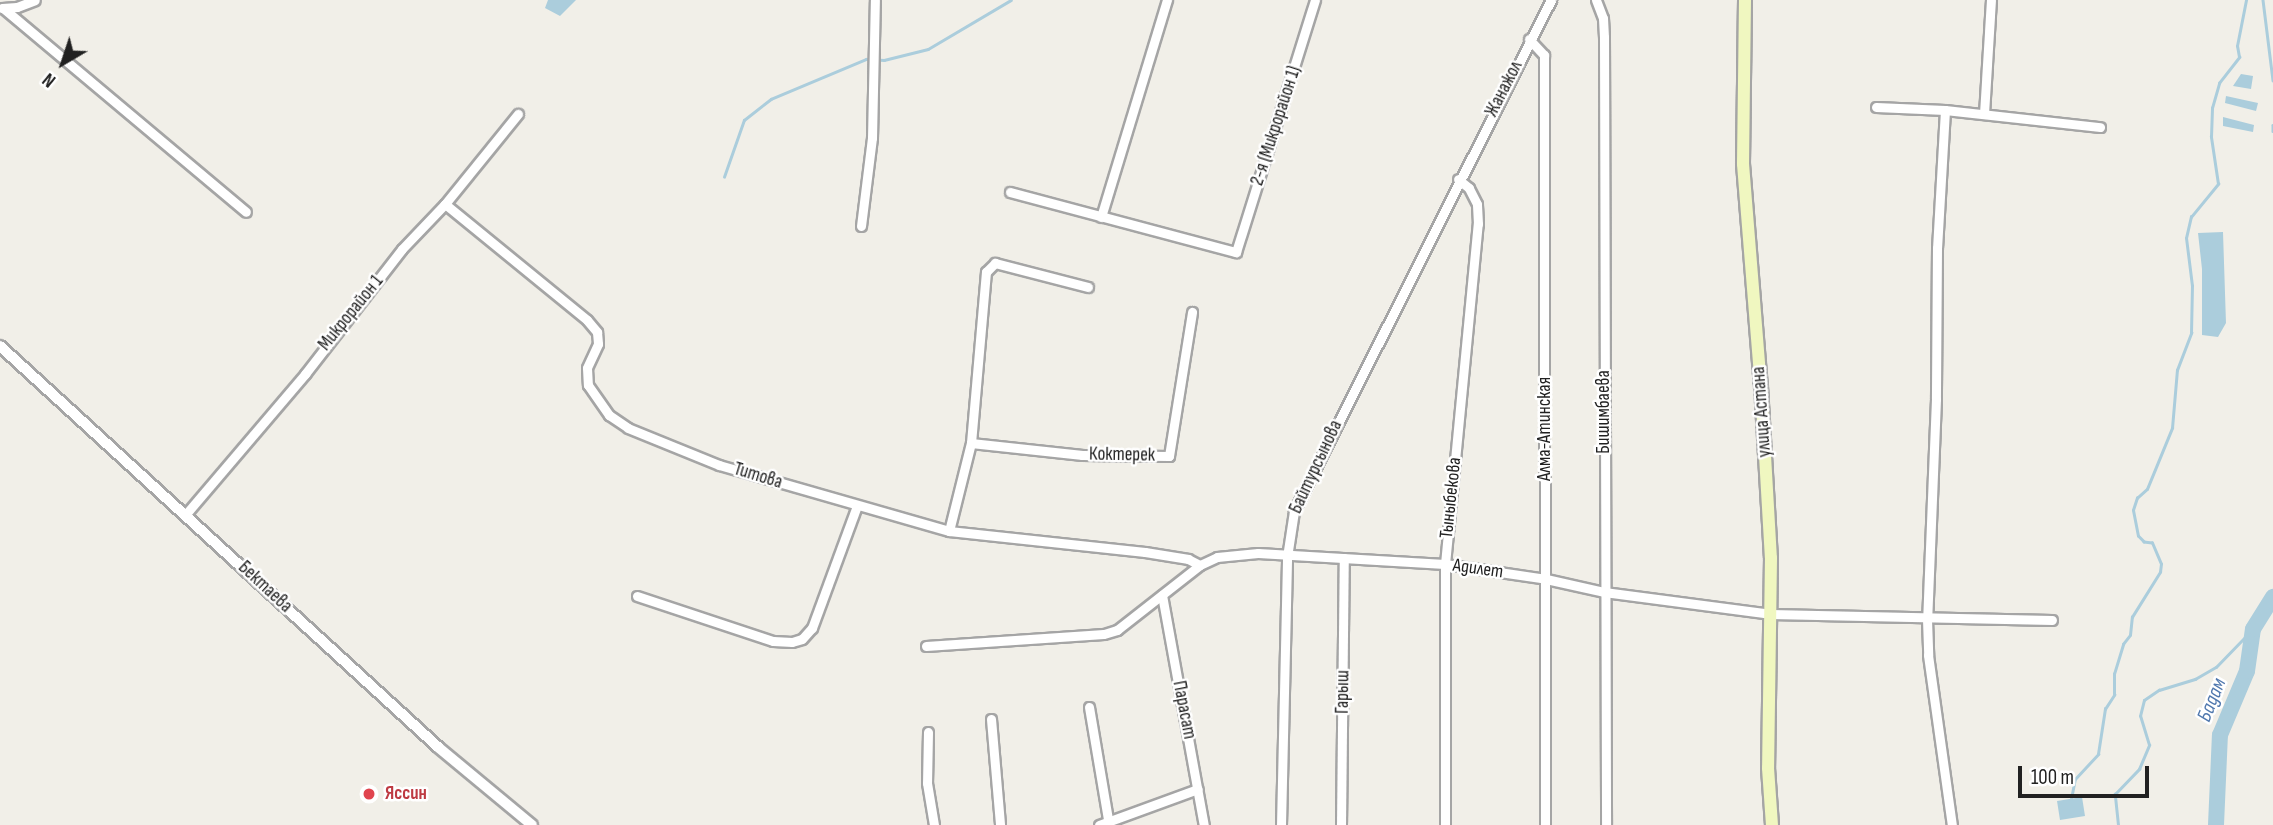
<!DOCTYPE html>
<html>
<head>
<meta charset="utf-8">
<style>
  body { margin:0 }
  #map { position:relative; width:2273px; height:825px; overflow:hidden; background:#f1efe8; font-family:"Sofia Sans Condensed",sans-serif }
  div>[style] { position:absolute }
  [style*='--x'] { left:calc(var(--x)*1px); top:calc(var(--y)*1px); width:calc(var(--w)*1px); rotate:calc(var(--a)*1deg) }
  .water>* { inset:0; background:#abcddc }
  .stream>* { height:2.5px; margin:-1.25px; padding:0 1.25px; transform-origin:1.25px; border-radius:1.25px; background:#abcddc }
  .river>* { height:16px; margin:-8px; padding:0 8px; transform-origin:8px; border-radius:8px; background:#abcddc }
  .roads { filter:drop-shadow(2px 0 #a5a5a5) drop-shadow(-2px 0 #a5a5a5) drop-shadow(0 2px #a5a5a5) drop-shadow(0 -2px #a5a5a5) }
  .minor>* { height:9px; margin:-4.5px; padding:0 4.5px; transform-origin:4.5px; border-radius:4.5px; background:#fff }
  .tertiary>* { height:10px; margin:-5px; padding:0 5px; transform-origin:5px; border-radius:5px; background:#fff }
  .secondary>* { height:12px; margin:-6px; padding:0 6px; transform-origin:6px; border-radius:6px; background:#f0f7c0 }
  .dots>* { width:19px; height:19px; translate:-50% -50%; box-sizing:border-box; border:4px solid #fff; border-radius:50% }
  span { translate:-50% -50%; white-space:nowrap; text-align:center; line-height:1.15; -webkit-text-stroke:5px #fff; paint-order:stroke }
  .street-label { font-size:19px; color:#212121 }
  .health-label { font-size:19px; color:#be3a42; font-weight:700 }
  .left { translate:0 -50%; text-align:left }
  .water-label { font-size:21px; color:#5078ae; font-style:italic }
  .north { position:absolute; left:28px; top:28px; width:70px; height:70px; -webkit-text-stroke:5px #fff; paint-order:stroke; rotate:219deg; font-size:19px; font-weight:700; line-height:28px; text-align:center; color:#212121 }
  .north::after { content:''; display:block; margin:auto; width:24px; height:32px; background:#212121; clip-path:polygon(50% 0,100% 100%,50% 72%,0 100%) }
  .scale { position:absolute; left:2018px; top:766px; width:131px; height:32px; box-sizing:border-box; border:4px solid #212121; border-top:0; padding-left:9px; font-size:21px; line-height:24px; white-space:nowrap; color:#212121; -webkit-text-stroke:5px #fff; paint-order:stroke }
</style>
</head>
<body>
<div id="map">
  <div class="water">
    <div style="clip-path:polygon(548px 0,576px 0,560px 16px,545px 8px)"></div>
    <div style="clip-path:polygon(2241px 74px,2253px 76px,2251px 89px,2233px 86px)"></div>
    <div style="clip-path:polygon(2226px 96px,2258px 103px,2256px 111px,2225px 103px)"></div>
    <div style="clip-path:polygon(2223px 117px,2254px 125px,2253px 132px,2223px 126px)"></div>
    <div style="clip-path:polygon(2223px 232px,2226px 323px,2218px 337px,2202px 335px,2202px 269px,2198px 233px)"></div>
    <div style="clip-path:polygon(2082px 797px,2085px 816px,2060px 820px,2057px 801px)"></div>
  </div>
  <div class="stream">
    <div style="--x:2263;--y:0;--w:81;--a:82.9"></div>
    <div style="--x:2273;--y:125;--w:6;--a:90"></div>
    <div style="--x:724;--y:177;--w:60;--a:-70.7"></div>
    <div style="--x:744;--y:120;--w:34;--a:-38"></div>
    <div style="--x:771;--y:99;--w:103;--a:-22.8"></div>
    <div style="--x:866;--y:59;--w:18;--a:3"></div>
    <div style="--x:884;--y:60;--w:45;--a:-14"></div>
    <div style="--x:928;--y:49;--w:96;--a:-30.6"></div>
    <div style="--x:2071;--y:799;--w:20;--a:-79"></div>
    <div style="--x:2075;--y:779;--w:34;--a:-47"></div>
    <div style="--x:2098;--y:754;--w:46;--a:-81.2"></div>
    <div style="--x:2105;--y:709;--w:17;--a:-57"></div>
    <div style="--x:2114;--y:695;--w:21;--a:-90"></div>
    <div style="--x:2114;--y:674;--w:31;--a:-73"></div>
    <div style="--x:2123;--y:644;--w:11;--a:-52"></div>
    <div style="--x:2130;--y:635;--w:18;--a:-84"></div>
    <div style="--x:2132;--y:617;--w:53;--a:-58.1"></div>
    <div style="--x:2160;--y:572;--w:8;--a:-83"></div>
    <div style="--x:2161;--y:564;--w:23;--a:-113"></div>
    <div style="--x:2152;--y:543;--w:8;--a:-173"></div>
    <div style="--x:2144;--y:542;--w:8;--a:-135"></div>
    <div style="--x:2138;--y:536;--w:26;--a:-101"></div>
    <div style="--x:2133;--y:510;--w:13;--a:-72"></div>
    <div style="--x:2137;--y:498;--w:13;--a:-42"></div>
    <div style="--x:2147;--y:489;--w:66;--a:-67.7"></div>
    <div style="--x:2172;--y:428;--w:58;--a:-85.1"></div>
    <div style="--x:2177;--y:370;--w:40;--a:-69"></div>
    <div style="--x:2191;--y:333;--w:47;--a:-88.8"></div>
    <div style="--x:2192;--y:286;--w:48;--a:-97.1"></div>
    <div style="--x:2186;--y:238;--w:22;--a:-77"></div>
    <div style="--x:2191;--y:217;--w:43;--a:-50.7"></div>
    <div style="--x:2218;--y:184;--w:48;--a:-98.5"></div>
    <div style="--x:2211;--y:137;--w:29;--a:-88"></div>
    <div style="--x:2212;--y:108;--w:26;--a:-74"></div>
    <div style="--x:2219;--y:83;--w:33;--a:-52"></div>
    <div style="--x:2239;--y:57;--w:11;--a:-100"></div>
    <div style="--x:2237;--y:46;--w:47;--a:-78.9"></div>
    <div style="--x:2118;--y:825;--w:31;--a:-96"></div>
    <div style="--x:2115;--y:794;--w:35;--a:-46"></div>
    <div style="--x:2139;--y:769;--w:26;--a:-67"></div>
    <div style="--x:2149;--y:745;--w:30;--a:-107"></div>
    <div style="--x:2140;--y:716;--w:16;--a:-76"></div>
    <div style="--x:2144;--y:700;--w:18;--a:-34"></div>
    <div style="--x:2159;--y:690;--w:38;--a:-17"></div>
    <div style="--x:2195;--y:679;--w:24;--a:-30"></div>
    <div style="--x:2216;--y:667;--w:53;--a:-45.8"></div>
  </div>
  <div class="river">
    <div style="--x:2216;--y:825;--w:90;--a:-87.5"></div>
    <div style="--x:2220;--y:735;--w:69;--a:-67.1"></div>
    <div style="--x:2247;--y:671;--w:42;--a:-81.9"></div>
    <div style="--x:2253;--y:629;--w:38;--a:-58"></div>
  </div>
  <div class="roads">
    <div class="minor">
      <div style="--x:1596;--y:0;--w:19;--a:69"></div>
      <div style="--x:1603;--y:18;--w:19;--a:87"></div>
      <div style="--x:1604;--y:37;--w:788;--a:89.85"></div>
      <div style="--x:2;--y:8;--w:15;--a:-4"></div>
      <div style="--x:17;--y:7;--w:19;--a:-21"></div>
      <div style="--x:3;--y:8;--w:317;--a:40"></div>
      <div style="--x:1529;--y:39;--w:22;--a:47"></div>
      <div style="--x:1544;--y:55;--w:770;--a:89.93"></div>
      <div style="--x:1876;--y:107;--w:69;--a:2.5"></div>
      <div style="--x:1945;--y:110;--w:156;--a:6.3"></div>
      <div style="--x:1945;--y:110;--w:138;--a:93.3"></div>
      <div style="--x:1937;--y:248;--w:151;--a:90.4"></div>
      <div style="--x:1936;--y:399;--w:220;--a:92.3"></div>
      <div style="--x:1927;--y:619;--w:36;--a:88"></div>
      <div style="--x:1928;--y:655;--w:172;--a:82"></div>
      <div style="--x:1984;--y:114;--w:114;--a:-86.5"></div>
      <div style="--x:1010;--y:192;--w:234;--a:14.9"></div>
      <div style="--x:1236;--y:252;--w:264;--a:-72.6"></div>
      <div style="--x:445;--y:204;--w:183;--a:39.2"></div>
      <div style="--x:587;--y:320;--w:16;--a:50"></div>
      <div style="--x:597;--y:332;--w:12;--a:85"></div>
      <div style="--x:598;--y:344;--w:26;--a:115"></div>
      <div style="--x:587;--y:368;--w:17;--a:87"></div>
      <div style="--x:588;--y:385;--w:37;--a:55"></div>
      <div style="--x:609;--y:415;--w:23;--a:34"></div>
      <div style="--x:628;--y:428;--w:98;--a:22.1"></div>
      <div style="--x:719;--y:465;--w:239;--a:16"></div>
      <div style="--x:949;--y:531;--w:197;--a:6.1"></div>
      <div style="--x:1145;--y:552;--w:44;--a:9.2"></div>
      <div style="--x:1188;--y:559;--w:13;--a:27"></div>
      <div style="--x:1101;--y:217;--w:227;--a:-73.1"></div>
      <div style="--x:861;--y:226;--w:89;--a:-82.9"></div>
      <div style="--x:872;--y:138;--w:138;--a:-88.8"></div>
      <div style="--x:971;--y:443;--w:112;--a:6.2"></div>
      <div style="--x:1082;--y:455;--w:87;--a:0.7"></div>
      <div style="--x:1169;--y:456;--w:146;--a:-80.9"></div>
      <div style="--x:186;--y:514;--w:184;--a:-49.6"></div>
      <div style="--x:305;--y:374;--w:158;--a:-52.2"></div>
      <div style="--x:402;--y:249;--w:62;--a:-46.3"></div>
      <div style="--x:445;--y:204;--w:116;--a:-51"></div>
      <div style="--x:949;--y:531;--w:91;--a:-76"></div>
      <div style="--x:971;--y:443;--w:172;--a:-85"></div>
      <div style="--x:986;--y:272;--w:13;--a:-45"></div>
      <div style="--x:995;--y:263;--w:96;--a:14.5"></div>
      <div style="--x:1162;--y:595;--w:234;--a:79.7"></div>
      <div style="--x:637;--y:596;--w:143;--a:18.3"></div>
      <div style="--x:773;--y:641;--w:19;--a:3"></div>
      <div style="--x:792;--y:642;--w:10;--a:-17"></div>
      <div style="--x:802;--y:639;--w:15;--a:-48"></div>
      <div style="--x:812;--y:628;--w:130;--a:-69.8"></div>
      <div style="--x:926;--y:646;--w:178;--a:-3.9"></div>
      <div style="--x:1104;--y:634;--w:14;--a:-17"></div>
      <div style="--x:1117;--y:630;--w:105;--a:-38.1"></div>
      <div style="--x:1200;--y:565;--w:19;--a:-25"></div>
      <div style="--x:1217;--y:557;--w:41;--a:-5.6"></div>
      <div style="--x:1258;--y:553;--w:187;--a:3.4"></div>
      <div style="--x:1445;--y:564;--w:102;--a:8.4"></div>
      <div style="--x:1546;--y:579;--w:59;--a:12.6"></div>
      <div style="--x:1604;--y:592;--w:167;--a:7.5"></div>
      <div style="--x:1770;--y:614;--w:282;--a:1.2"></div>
      <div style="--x:1089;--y:707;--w:120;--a:80.4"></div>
      <div style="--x:991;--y:719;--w:106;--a:85.1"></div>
      <div style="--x:928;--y:732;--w:51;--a:91.1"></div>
      <div style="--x:927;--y:783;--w:43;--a:80.5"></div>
      <div style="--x:1099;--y:825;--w:105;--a:-20"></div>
      <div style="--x:1281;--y:825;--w:268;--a:-88.7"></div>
      <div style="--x:1287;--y:557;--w:47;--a:-81.3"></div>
      <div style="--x:1294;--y:511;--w:572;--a:-63.3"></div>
      <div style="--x:1341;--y:825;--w:267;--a:-89.4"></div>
      <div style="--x:1445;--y:825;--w:261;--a:-90"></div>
      <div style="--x:1445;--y:564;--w:342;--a:-84.5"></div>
      <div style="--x:1478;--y:224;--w:20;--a:-93"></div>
      <div style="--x:1477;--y:204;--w:18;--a:-117"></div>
      <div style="--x:1469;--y:188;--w:14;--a:-141"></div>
    </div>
    <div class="tertiary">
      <div style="--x:0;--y:346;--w:594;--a:42.47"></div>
      <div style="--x:438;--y:747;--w:122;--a:39.7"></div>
    </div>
    <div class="secondary">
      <div style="--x:1745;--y:0;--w:164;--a:90.7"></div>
      <div style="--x:1743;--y:164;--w:223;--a:85.4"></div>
      <div style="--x:1761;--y:386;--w:172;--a:86.7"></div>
      <div style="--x:1771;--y:558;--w:210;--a:90.8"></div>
      <div style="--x:1768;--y:768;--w:57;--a:86"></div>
    </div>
  </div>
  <div class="dots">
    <div style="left:369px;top:794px;background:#e0444e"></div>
  </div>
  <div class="street-label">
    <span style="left:1504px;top:89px;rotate:-63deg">Жанажол</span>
    <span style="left:1276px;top:126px;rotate:-72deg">2-я (Микрорайон 1)</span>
    <span style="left:351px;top:313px;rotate:-51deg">Микрорайон 1</span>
    <span style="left:1604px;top:412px;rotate:-90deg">Бишимбаева</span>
    <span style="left:1762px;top:412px;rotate:-94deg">улица Астана</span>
    <span style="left:1545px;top:429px;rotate:-90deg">Алма-Атинская</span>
    <span style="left:1122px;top:455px;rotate:1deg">Коктерек</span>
    <span style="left:1316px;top:467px;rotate:-65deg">Байтурсынова</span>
    <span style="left:758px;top:476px;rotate:17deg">Титова</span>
    <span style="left:1451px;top:498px;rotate:-84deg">Тыныбекова</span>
    <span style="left:1478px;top:569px;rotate:8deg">Адилет</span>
    <span style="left:265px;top:587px;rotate:43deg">Бектаева</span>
    <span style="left:1343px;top:692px;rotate:-89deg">Гарыш</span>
    <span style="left:1184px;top:710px;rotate:79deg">Парасат</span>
  </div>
  <div class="health-label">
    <span class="left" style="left:385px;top:794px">Яссин</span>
  </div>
  <div class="water-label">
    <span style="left:2212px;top:700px;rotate:-68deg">Бадам</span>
  </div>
  <div class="north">N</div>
  <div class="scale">100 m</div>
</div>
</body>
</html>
